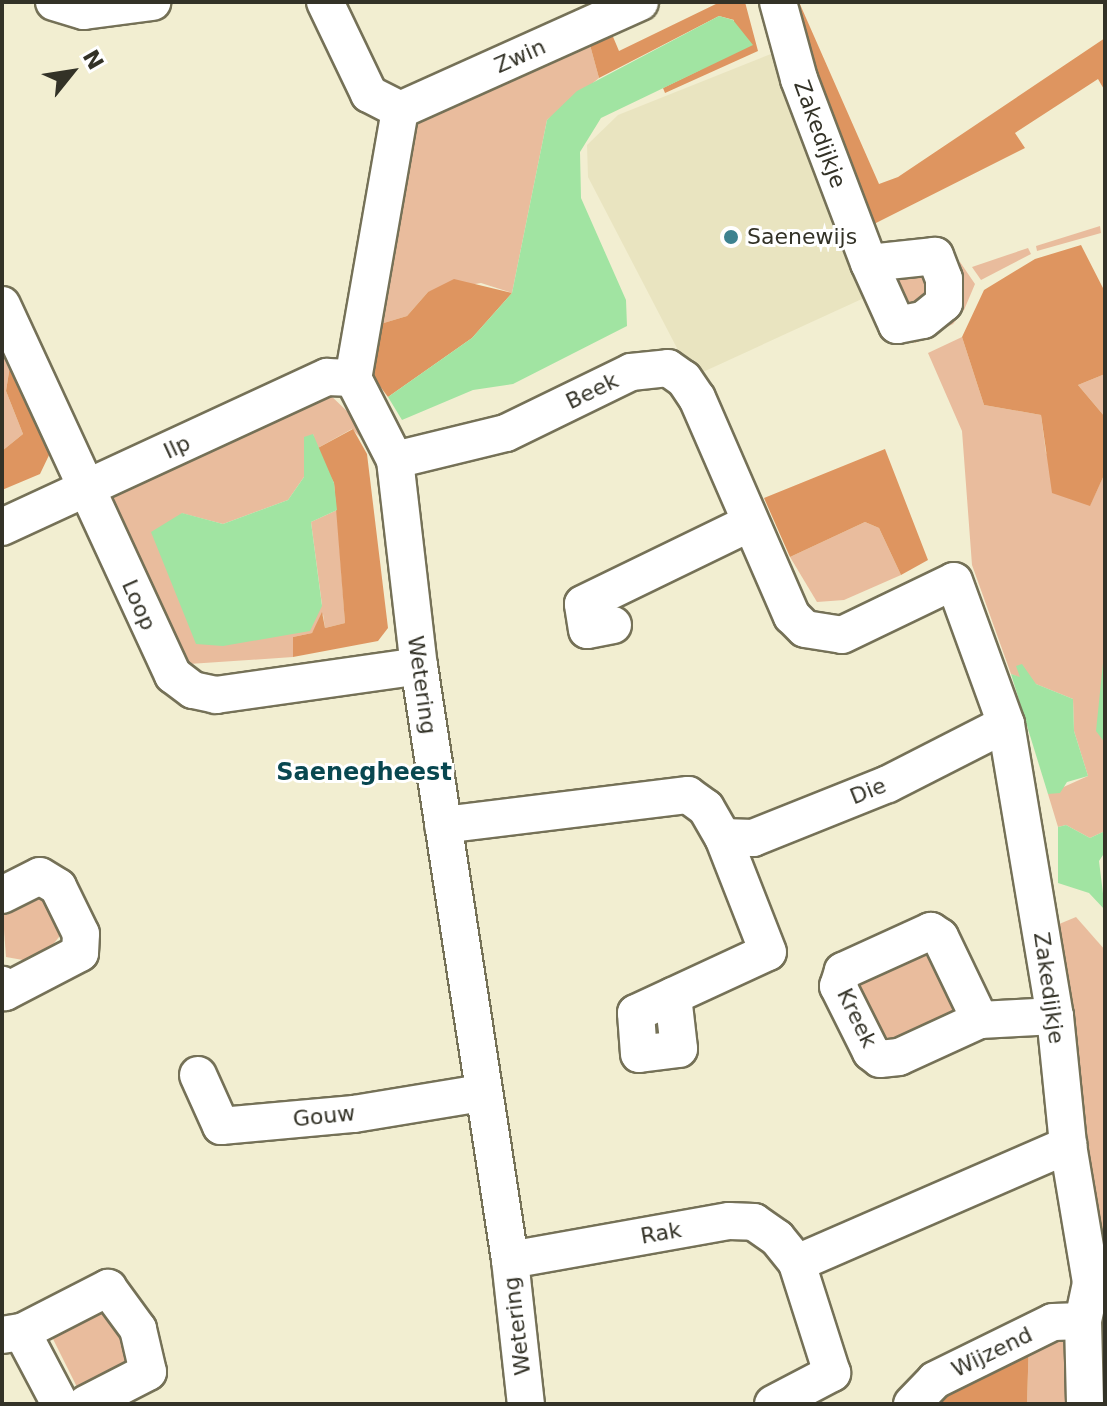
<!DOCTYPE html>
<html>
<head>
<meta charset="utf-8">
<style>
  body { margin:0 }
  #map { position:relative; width:1107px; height:1406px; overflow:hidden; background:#f2eed1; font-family:"DejaVu Sans",sans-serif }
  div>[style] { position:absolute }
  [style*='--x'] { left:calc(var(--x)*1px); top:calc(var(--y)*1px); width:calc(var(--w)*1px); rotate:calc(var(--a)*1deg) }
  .built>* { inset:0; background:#e9e4c0 }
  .green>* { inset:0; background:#e9bc9d }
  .forest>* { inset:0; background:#de9560 }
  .water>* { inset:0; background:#a1e4a2 }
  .roads { filter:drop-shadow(2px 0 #757157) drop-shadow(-2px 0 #757157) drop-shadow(0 2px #757157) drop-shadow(0 -2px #757157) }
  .minor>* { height:36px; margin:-18px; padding:0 18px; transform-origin:18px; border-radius:18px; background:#fff }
  .dots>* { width:22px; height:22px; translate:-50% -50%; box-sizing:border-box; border:4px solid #fff; border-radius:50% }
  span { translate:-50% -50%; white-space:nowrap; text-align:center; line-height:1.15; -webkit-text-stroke:6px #fff; paint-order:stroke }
  .street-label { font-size:22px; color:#333227 }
  .poi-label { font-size:22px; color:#333227 }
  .left { translate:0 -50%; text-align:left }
  .neighbourhood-label { font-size:24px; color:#084750; font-weight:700 }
  .frame { position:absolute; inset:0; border:4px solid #333227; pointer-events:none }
  .north { position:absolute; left:32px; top:32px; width:80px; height:80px; -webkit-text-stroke:6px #fff; paint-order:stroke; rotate:60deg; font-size:22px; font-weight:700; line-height:32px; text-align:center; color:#333227 }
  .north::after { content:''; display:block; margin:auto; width:28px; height:36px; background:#333227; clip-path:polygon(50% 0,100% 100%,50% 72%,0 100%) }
</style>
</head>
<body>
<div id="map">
  <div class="built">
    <div style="clip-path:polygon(776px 52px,864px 298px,692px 377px,588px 177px,587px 145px,618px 115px)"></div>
  </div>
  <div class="green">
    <div style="clip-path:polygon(590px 45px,599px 78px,547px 120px,512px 293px,481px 283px,428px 292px,407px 316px,377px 325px,410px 121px,436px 100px)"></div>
    <div style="clip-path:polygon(1100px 226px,1101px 233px,1037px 251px,1036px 246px)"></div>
    <div style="clip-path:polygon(1028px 248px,1031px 254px,981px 280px,972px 267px)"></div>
    <div style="clip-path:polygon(960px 262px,975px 284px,964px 310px,953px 324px,915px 343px,910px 334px,960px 302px)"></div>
    <div style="clip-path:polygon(928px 267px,937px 302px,902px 310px,882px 268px)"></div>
    <div style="clip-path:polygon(2px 333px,12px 353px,6px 391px,23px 434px,2px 451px)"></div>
    <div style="clip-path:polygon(962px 337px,984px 405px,1041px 415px,1046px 453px,1090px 505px,1105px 473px,1105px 831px,1090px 838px,1066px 825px,1058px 827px,1048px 794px,1088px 776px,1074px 731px,1073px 699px,1011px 674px,972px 565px,962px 431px,928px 353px)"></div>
    <div style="clip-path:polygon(1105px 374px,1105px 417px,1078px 385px)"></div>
    <div style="clip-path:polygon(326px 391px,352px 416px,363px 440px,352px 429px,316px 449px,313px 434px,304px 477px,288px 500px,223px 524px,181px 513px,322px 605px,311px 522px,337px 510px,345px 623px,325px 628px,323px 614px,312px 633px,293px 637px,293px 657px,189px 664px,110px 505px,114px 493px)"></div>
    <div style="clip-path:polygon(865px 522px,879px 528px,901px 575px,844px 600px,817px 602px,790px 557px)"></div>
    <div style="clip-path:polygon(36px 889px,63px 917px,59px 937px,51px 947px,23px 960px,6px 957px,2px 902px)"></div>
    <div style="clip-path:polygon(1076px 917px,1105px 950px,1105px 1404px,1099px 1404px,1052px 927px)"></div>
    <div style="clip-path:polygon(926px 942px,961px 1008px,885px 1043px,856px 990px,861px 970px)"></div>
    <div style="clip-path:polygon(113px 1309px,140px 1358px,82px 1397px,48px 1329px,80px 1310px)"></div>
    <div style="clip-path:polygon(1069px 1329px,1079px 1404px,1027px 1404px,1029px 1338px)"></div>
  </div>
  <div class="forest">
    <div style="clip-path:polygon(720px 2px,745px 2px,758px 51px,665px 93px,663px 88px,700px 70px,734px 20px,719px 16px,599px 78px,590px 45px,611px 32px,619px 51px)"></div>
    <div style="clip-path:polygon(791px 2px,799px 2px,879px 184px,898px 177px,1105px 38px,1105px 91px,1098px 79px,1015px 133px,1025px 148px,870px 226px)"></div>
    <div style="clip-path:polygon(1081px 245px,1105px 292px,1105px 374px,1078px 385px,1105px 417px,1105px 473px,1090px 506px,1052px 493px,1041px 415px,984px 405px,962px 337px,984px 290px,1035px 259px)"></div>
    <div style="clip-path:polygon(454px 279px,512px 293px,472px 338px,388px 397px,370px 373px,377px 325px,407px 316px,428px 292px)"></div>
    <div style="clip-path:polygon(12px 353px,52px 449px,40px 474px,2px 490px,2px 451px,23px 434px,6px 391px)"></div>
    <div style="clip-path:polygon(353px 429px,367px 454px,388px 628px,378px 641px,293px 657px,293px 637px,312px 633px,322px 612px,325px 628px,345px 623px,334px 483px,316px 449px)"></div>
    <div style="clip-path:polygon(885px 449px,928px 560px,901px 575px,879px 528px,865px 522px,790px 557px,764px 498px)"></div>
    <div style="clip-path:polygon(1029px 1338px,1027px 1404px,910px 1404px)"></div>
  </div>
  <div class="water">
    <div style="clip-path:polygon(719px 16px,733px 20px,753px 45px,601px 118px,580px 152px,581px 198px,626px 300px,627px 326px,513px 384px,473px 390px,402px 420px,388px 397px,472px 338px,512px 293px,547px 120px,577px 91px)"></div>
    <div style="clip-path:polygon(313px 434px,334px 483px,337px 510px,311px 522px,322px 606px,310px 631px,223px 646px,196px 644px,151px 532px,182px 513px,223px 524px,288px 500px,304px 477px,304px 437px)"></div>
    <div style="clip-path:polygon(1103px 663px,1105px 664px,1105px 743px,1096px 731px)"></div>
    <div style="clip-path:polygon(1022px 664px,1036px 684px,1073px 699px,1074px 731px,1088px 776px,1067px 782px,1060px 793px,1048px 794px,1011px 674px,1020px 677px,1016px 666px)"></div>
    <div style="clip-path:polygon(1066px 825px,1090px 838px,1105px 831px,1105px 852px,1099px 861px,1105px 910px,1089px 893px,1058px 883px,1058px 827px)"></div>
  </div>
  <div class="roads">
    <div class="minor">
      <div style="--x:54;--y:2;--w:31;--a:17"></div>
      <div style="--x:84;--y:11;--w:69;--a:-7.5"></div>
      <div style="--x:325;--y:2;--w:102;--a:64.4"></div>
      <div style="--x:369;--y:94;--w:35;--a:27"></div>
      <div style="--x:400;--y:110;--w:272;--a:99.9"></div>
      <div style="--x:353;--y:378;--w:92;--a:62.9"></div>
      <div style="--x:395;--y:460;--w:207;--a:83.4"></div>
      <div style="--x:419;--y:666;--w:601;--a:81.29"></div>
      <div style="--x:510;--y:1260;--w:145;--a:83.7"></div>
      <div style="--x:778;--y:2;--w:80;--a:74.7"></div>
      <div style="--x:799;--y:79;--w:197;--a:69.2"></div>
      <div style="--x:869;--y:263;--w:68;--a:65.7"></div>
      <div style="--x:897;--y:325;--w:26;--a:-11"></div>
      <div style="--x:923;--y:320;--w:27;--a:-39"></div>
      <div style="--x:944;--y:303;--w:24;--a:-90"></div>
      <div style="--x:944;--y:279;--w:25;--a:-111"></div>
      <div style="--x:935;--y:256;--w:66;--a:173.9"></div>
      <div style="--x:400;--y:110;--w:263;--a:-24.2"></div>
      <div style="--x:2;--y:305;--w:408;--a:65.2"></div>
      <div style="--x:173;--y:675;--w:25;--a:37"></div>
      <div style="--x:193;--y:690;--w:24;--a:12"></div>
      <div style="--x:216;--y:695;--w:205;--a:-8.1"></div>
      <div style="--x:395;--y:460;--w:114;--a:-13.7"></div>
      <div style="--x:506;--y:433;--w:139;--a:-26"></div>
      <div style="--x:631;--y:372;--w:37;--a:-6"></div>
      <div style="--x:668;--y:368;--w:19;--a:35"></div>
      <div style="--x:684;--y:379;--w:23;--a:56"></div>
      <div style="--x:697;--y:398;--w:238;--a:66.5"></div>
      <div style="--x:792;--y:616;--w:18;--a:45"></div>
      <div style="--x:805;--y:629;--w:37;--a:9"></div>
      <div style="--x:842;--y:635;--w:124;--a:-25.7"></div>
      <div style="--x:954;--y:581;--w:152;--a:70"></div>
      <div style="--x:1006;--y:724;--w:296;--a:80.5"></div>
      <div style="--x:1055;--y:1016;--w:130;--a:84.2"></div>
      <div style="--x:1068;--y:1145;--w:140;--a:80.5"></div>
      <div style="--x:1091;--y:1283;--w:39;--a:102"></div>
      <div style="--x:1083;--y:1321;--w:83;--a:88.6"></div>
      <div style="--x:2;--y:527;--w:358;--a:-24.8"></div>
      <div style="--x:327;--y:377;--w:26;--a:2"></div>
      <div style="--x:613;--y:625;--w:26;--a:169"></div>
      <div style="--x:587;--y:630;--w:26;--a:-99"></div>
      <div style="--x:583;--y:604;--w:186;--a:-25.9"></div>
      <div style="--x:443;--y:825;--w:247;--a:-7"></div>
      <div style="--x:688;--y:795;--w:22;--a:36"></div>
      <div style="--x:706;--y:808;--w:34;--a:60"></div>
      <div style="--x:723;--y:837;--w:30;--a:2"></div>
      <div style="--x:753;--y:838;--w:145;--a:-21.8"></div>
      <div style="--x:888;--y:784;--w:132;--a:-27"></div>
      <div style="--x:2;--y:895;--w:42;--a:-26.6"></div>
      <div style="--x:40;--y:876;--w:21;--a:31"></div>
      <div style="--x:58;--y:887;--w:52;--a:63.9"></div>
      <div style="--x:81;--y:934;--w:19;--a:93"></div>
      <div style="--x:80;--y:953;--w:85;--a:152.5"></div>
      <div style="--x:5;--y:992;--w:8;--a:-113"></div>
      <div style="--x:673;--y:996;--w:53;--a:83.5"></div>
      <div style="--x:679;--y:1049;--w:40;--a:172.9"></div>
      <div style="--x:639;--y:1054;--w:41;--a:-94.2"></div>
      <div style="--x:636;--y:1013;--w:145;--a:-24.8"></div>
      <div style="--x:768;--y:952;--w:123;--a:-111.4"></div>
      <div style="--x:980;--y:1020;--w:92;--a:-115.7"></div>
      <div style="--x:940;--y:937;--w:11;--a:-146"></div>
      <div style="--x:931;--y:931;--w:97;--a:155.6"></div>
      <div style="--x:843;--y:971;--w:16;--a:108"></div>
      <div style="--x:838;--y:986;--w:74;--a:63.4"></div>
      <div style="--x:871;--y:1052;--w:11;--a:38"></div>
      <div style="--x:880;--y:1059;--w:19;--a:-6"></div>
      <div style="--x:899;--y:1057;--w:89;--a:-24.6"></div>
      <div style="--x:980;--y:1020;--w:75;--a:-3.1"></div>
      <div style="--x:198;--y:1075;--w:56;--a:65.7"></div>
      <div style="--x:221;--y:1126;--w:134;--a:-5.2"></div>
      <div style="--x:354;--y:1114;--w:129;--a:-9.4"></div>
      <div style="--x:510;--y:1260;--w:222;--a:-10.1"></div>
      <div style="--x:729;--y:1221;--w:25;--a:2"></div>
      <div style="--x:754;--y:1222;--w:28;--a:35"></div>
      <div style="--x:777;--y:1238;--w:32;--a:51"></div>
      <div style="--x:797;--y:1263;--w:296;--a:-23.5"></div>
      <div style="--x:22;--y:1332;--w:81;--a:62.2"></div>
      <div style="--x:2;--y:1335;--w:20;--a:-9"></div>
      <div style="--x:22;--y:1332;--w:97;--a:-27.1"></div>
      <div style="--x:108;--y:1288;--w:51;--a:53.8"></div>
      <div style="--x:138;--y:1329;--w:44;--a:76.9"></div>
      <div style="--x:148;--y:1372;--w:70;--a:152.7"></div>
      <div style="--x:773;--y:1404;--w:67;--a:-27.7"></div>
      <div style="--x:832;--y:1373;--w:115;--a:-107.7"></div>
      <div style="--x:912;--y:1404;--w:33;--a:-46"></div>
      <div style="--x:935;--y:1380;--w:131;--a:-26.2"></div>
      <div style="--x:1053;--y:1322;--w:30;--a:-2"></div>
    </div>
  </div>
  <div class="dots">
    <div style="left:731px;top:237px;background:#3d828f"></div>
  </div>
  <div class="street-label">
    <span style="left:520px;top:56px;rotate:-24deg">Zwin</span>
    <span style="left:820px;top:134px;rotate:70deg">Zakedijkje</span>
    <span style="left:592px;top:391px;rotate:-26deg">Beek</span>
    <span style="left:177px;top:447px;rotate:-25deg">Ilp</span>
    <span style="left:139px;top:605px;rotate:66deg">Loop</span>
    <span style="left:422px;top:685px;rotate:82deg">Wetering</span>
    <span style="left:868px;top:791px;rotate:-22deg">Die</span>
    <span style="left:1049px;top:988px;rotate:82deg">Zakedijkje</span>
    <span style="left:857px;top:1018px;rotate:64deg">Kreek</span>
    <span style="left:324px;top:1116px;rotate:-6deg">Gouw</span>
    <span style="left:661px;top:1233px;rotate:-10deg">Rak</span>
    <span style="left:517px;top:1326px;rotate:-97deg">Wetering</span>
    <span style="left:992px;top:1352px;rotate:-26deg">Wijzend</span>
  </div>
  <div class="poi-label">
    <span class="left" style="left:747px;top:237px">Saenewijs</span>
  </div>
  <div class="neighbourhood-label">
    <span style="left:364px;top:773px">Saenegheest</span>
  </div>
  <div class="frame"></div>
  <div class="north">N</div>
</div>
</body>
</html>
